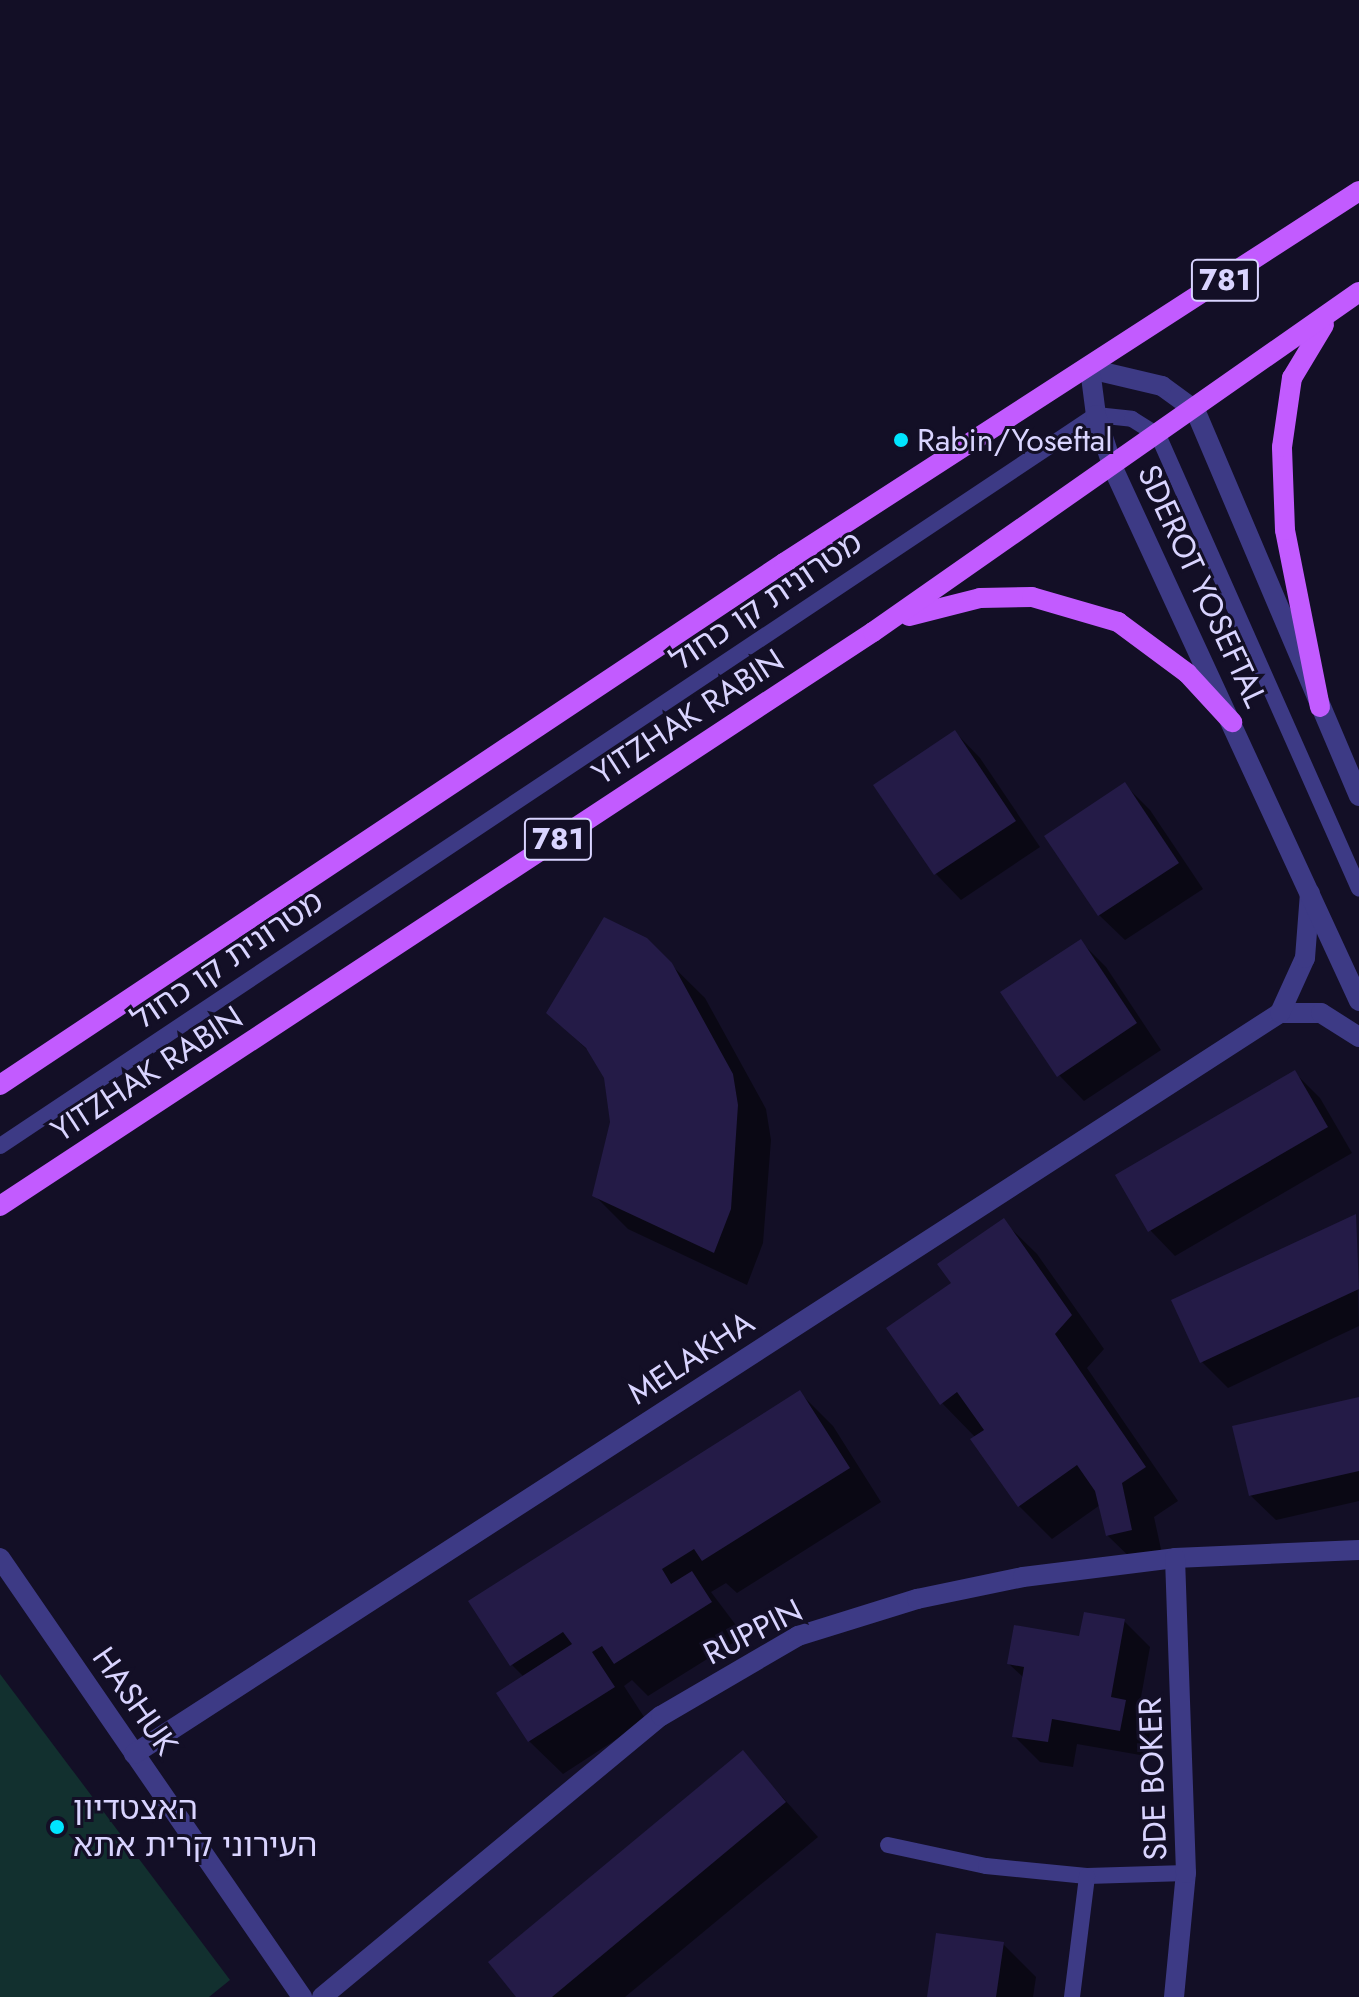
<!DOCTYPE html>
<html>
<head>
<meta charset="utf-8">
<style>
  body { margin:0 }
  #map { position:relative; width:1359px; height:1997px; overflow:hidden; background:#130f26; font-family:Jost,"Noto Sans Hebrew",sans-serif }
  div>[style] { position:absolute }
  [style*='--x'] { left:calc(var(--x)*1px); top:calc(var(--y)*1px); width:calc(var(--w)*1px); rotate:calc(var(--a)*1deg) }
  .green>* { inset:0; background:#12302f }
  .shadow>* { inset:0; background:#0007 }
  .building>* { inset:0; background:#241b47 }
  .service>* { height:16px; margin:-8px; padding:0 8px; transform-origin:8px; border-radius:8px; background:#3d3a85 }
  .minor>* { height:20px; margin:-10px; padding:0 10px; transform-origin:10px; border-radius:10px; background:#3d3a85 }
  .tertiary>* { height:20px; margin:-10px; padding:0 10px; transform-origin:10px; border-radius:10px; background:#3d3a85 }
  .primary>* { height:20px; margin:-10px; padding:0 10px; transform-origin:10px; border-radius:10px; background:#c25bff }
  .dots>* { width:22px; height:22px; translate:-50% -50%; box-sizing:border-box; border:4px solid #130f26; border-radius:50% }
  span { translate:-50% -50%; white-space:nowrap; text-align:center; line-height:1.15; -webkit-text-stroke:6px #130f26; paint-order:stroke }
  .shield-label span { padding:2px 6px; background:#130f26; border:2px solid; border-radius:6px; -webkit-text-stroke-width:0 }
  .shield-label { font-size:30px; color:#d9d4ff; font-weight:700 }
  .poi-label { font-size:32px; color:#d9d4ff }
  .left { translate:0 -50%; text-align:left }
  .street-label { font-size:32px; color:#d9d4ff }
</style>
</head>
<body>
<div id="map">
  <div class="green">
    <div style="clip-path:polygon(0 1674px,230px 1980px,209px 1997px,0 1997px)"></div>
  </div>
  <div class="shadow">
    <div style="clip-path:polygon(955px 732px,980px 758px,1040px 847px,961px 900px,936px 874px,876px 785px)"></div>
    <div style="clip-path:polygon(1125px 785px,1150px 810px,1203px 889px,1125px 940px,1099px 915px)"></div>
    <div style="clip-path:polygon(646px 940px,705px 998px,766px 1109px,771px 1140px,763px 1243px,747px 1285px,628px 1229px,594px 1195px,612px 1122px,606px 1077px,595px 1057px,548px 1013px)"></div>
    <div style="clip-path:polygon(1081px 942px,1106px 967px,1161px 1050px,1084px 1101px,1059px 1075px)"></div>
    <div style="clip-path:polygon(1294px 1072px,1320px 1098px,1352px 1153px,1175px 1256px,1150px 1230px)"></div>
    <div style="clip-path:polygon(1355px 1216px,1359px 1326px,1228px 1388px,1202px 1362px)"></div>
    <div style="clip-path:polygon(1003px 1221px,1037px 1254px,1104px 1349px,1087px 1368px,1178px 1501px,1154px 1517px,1164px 1563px,1141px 1568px,1107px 1535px,1100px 1505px,1052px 1539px,1019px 1506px,976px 1438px,942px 1403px,954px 1284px)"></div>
    <div style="clip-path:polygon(800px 1393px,833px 1426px,881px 1502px,737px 1593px,726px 1583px,711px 1592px,744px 1636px,648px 1696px,632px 1680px,624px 1686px,646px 1720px,563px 1774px,529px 1741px,524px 1677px,512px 1665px)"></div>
    <div style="clip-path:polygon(1359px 1399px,1359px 1501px,1276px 1520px,1250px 1495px)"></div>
    <div style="clip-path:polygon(1124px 1621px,1150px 1647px,1138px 1714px,1151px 1727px,1146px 1756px,1077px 1744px,1073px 1767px,1040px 1762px,1014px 1736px,1024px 1678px,1009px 1664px)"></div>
    <div style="clip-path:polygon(743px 1753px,818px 1837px,625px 1997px,519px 1997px)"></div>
    <div style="clip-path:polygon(1003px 1944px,1036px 1977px,1033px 1997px,930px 1997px)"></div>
  </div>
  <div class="building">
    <div style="clip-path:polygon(955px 730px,1016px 821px,934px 875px,873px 785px)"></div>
    <div style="clip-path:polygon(1125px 782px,1179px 863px,1098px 916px,1044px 836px)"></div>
    <div style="clip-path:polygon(604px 917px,647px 938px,672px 963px,733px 1074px,738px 1105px,731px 1209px,714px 1253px,592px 1196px,610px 1122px,604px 1078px,586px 1048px,546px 1013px)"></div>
    <div style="clip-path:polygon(1081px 939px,1137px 1023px,1057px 1077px,1000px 992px)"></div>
    <div style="clip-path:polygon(1295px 1070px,1328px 1127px,1148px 1232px,1115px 1175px)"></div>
    <div style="clip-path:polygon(1356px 1214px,1359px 1289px,1200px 1363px,1171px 1300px)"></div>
    <div style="clip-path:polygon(1004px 1218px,1072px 1315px,1055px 1334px,1146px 1467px,1122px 1483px,1132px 1530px,1106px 1536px,1095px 1491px,1077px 1465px,1018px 1507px,970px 1439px,984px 1430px,957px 1392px,940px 1405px,886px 1328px,951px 1283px,937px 1264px)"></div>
    <div style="clip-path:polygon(800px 1390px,850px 1468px,702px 1561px,694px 1549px,662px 1569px,671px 1584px,692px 1571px,712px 1602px,614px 1664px,602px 1646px,592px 1652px,615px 1687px,528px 1742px,496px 1693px,572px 1644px,563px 1632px,510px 1666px,468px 1601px)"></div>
    <div style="clip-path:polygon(1359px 1397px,1359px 1471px,1249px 1496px,1232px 1426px)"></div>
    <div style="clip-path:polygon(1084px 1612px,1125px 1619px,1111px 1697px,1126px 1700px,1120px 1731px,1052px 1719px,1048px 1742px,1012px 1737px,1024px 1667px,1007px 1664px,1014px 1625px,1079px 1636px)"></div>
    <div style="clip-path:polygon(743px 1750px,786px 1802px,552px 1997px,516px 1997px,488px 1962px)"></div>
    <div style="clip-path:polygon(936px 1933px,1004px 1942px,996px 1997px,927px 1997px)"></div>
  </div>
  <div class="service">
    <div style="--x:0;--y:1146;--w:1317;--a:-33.7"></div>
    <div style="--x:1096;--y:415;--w:36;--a:6"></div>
    <div style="--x:1132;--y:419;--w:31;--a:32"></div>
    <div style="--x:1158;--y:435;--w:496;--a:66.1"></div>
    <div style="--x:888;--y:1845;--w:100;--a:12.1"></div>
    <div style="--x:986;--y:1866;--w:101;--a:5.7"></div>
    <div style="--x:1087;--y:1876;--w:99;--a:-1.7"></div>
    <div style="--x:1072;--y:1997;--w:122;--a:-82.9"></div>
  </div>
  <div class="minor">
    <div style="--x:1280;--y:1013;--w:41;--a:0"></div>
    <div style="--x:1321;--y:1013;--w:45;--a:32.3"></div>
    <div style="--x:0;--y:1558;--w:533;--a:55.47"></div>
    <div style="--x:134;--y:1754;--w:1365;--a:-32.89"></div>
    <div style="--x:1280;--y:1013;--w:60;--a:-65.6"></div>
    <div style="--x:1305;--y:958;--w:65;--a:-85.6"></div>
    <div style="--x:322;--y:1997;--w:440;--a:-39.7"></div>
    <div style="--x:661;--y:1716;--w:159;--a:-30.3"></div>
    <div style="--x:798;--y:1636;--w:125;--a:-17.3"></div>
    <div style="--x:917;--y:1599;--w:108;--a:-11.7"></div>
    <div style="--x:1023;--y:1577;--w:153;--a:-7.1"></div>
    <div style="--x:1175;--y:1558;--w:184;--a:-2.5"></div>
    <div style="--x:1174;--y:1997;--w:125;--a:-84.5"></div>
    <div style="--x:1186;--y:1873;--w:315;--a:-92"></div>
  </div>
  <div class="tertiary">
    <div style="--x:1359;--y:796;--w:419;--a:-113"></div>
    <div style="--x:1195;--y:410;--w:41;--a:-144"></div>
    <div style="--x:1162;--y:386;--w:74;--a:-166.7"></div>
    <div style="--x:1090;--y:369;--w:46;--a:82.6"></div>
    <div style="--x:1096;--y:415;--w:56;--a:72.2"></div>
    <div style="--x:1113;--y:468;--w:587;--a:65.22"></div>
  </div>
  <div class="primary">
    <div style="--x:909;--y:616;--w:73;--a:-14.2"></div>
    <div style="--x:980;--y:598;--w:52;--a:-1.1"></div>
    <div style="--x:1032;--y:597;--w:90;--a:16.2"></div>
    <div style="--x:1118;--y:622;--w:86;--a:36.5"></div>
    <div style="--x:1187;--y:673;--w:67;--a:47.4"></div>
    <div style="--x:1320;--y:707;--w:180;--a:-101.2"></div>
    <div style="--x:1285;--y:530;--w:83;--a:-92.1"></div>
    <div style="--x:1282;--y:447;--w:70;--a:-81.8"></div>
    <div style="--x:1292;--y:378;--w:62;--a:-58.9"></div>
    <div style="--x:0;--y:1085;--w:942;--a:-33.66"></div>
    <div style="--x:784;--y:563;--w:685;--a:-32.9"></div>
    <div style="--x:0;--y:1206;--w:1045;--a:-33.33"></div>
    <div style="--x:873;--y:632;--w:593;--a:-34.98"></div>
  </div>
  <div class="dots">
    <div style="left:901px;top:440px;background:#00e5ff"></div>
    <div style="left:57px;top:1827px;background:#00e5ff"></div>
  </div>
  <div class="shield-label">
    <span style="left:1225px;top:280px">781</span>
    <span style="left:558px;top:839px">781</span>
  </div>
  <div class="poi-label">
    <span class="left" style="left:917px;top:440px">Rabin/Yoseftal</span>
    <span class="left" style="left:73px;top:1827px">האצטדיון<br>העירוני קרית אתא</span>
  </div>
  <div class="street-label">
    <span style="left:1202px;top:586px;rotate:65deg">SDEROT YOSEFTAL</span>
    <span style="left:766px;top:601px;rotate:-34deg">מטרונית קו כחול</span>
    <span style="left:688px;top:717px;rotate:-33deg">YITZHAK RABIN</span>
    <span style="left:227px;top:960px;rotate:-34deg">מטרונית קו כחול</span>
    <span style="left:147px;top:1074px;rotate:-33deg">YITZHAK RABIN</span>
    <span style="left:691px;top:1358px;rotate:-33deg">MELAKHA</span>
    <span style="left:753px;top:1632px;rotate:-27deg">RUPPIN</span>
    <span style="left:135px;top:1701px;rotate:55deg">HASHUK</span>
    <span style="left:1153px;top:1779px;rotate:-92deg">SDE BOKER</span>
  </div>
</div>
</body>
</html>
